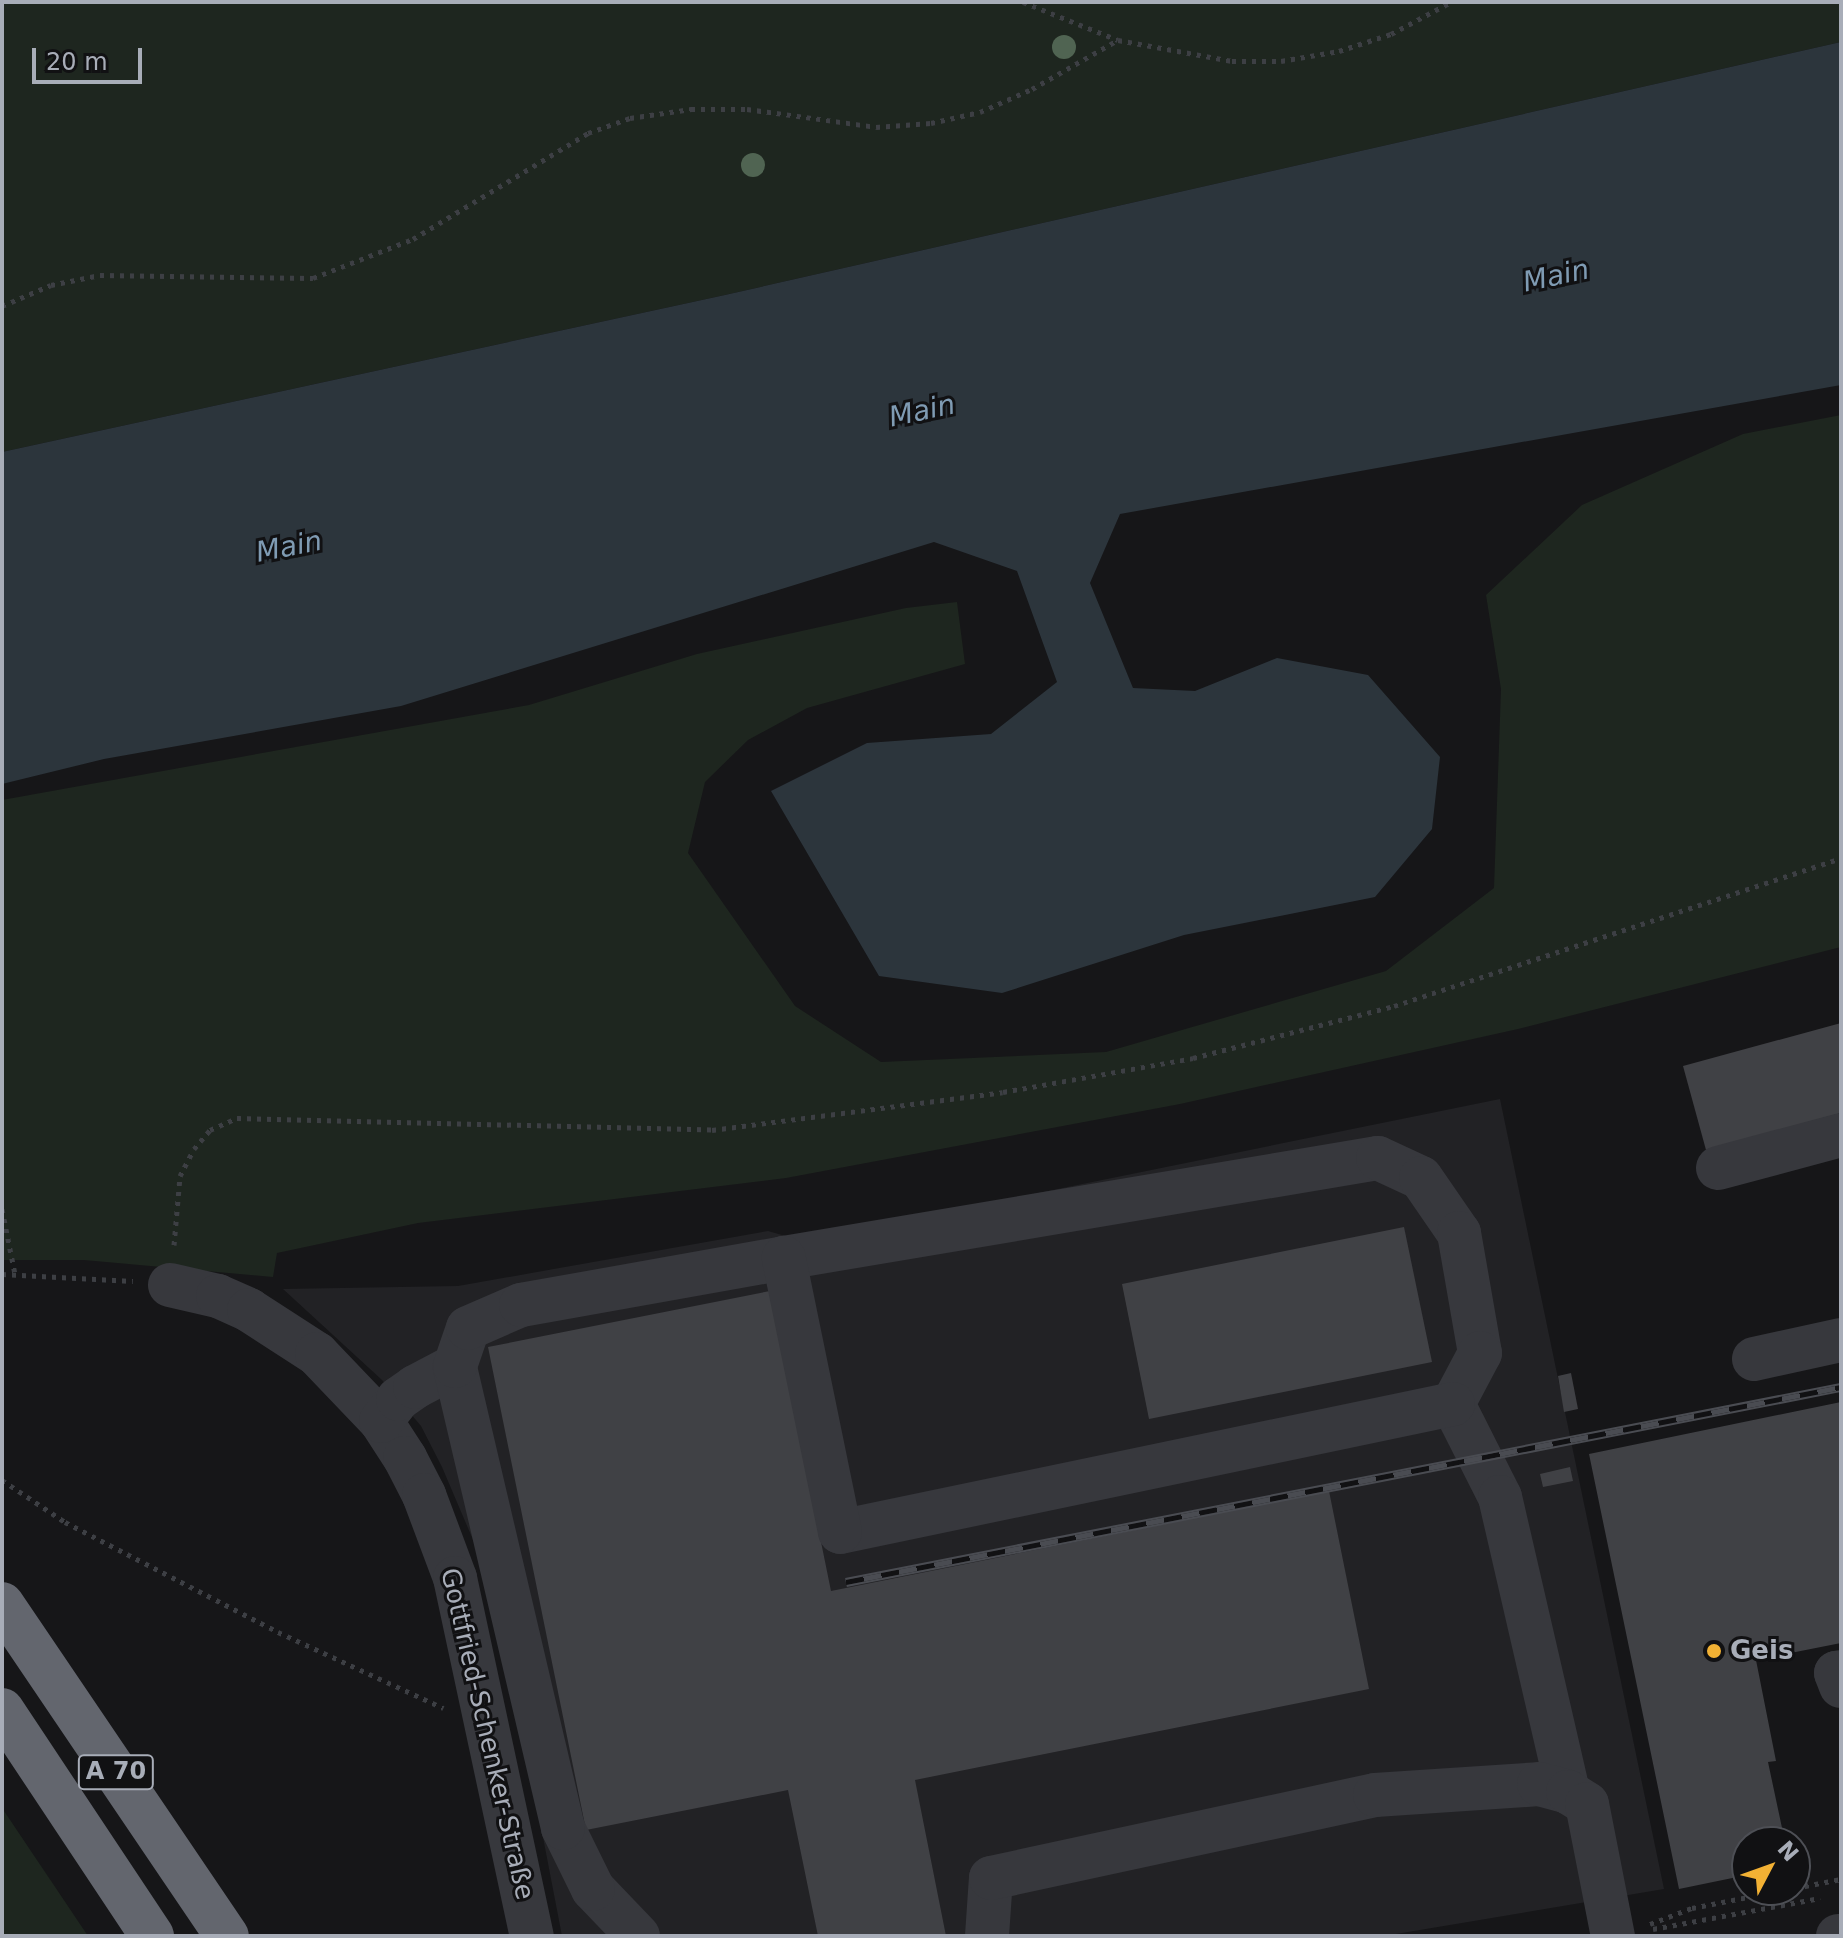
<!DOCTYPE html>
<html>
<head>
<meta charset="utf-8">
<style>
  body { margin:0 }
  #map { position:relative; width:1843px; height:1938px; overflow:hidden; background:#161618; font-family:"DejaVu Sans",sans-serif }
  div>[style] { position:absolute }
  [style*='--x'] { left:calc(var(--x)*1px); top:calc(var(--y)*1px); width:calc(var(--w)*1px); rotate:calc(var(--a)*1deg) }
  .built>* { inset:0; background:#222225 }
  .green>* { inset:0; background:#1e261f }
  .water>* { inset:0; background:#2c353c }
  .building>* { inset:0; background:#404145 }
  .path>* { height:5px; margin-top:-2.5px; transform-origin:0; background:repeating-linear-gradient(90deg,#3d3f44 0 4px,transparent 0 10px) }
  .minor>* { height:44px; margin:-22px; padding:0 22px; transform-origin:22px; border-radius:22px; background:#37383d }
  .highway>* { height:44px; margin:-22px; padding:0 22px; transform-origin:22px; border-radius:22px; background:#63666e }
  .rail>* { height:9px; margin-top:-4.5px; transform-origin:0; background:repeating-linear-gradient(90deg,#111113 0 18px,#4a4c52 0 36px); box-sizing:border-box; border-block:2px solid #4a4c52 }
  .trees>* { width:24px; height:24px; margin:-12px; border-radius:50%; background:#506452 }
  .dots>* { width:22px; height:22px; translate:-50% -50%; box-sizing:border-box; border:4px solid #111113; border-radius:50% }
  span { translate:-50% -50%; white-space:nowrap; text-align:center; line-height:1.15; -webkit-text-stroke:6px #111113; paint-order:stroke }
  .shield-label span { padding:2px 6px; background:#111113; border:2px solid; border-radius:6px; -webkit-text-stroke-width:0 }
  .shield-label { font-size:24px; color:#a8adb8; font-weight:700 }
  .poi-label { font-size:26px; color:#a8adb8; font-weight:700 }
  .left { translate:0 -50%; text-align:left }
  .street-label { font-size:26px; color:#a8adb8 }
  .water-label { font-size:28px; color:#7f9bb3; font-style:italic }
  .frame { position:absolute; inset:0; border:4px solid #a8adb8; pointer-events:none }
  .north { position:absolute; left:1731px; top:1826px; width:80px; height:80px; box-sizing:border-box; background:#111113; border:2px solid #4d4f55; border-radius:50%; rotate:49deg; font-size:22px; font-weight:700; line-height:32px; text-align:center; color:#a8adb8 }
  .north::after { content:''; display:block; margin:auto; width:28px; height:36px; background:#f2b134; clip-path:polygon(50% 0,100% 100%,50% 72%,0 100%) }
  .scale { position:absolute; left:32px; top:48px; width:110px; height:36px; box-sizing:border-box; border:4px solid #a8adb8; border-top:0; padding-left:10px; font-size:24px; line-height:28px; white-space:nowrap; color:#a8adb8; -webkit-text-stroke:6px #111113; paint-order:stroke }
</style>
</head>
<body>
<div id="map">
  <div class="built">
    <div style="clip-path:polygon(1500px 1099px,1664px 1889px,1384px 1936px,562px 1936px,522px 1728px,482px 1561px,442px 1467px,421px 1426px,382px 1380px,283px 1289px,458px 1286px,768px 1231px,803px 1241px)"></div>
  </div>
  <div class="green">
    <div style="clip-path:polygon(2px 2px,1841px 2px,1841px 42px,725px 295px,2px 452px)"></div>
    <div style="clip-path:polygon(1841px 415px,1841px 947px,1518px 1029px,1180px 1104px,786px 1178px,418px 1223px,277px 1253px,273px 1277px,84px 1260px,2px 1260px,2px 800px,529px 705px,697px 654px,906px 608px,957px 602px,965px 664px,807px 708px,748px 740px,705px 782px,688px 853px,795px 1006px,881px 1062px,1106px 1052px,1386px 971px,1494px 888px,1501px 689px,1486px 595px,1582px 505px,1743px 434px)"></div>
    <div style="clip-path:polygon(2px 1808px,88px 1936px,2px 1936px)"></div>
  </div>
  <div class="water">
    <div style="clip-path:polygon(1841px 42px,1841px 385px,1120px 514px,1090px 583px,1133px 688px,1195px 691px,1277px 658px,1368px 675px,1440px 757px,1432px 829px,1375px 897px,1184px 935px,1002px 993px,879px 976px,771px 791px,867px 743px,991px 734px,1057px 682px,1017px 571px,934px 542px,401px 706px,104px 759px,2px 784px,2px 452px,725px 295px)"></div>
  </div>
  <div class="building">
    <div style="clip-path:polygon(1841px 1023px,1841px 1113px,1706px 1150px,1683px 1066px)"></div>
    <div style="clip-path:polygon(1404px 1227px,1432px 1362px,1149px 1419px,1122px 1284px)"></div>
    <div style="clip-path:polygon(770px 1291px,831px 1591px,1329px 1491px,1369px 1689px,915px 1780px,946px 1936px,818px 1936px,788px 1790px,586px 1830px,488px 1347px)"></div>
    <div style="clip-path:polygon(1571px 1373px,1578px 1409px,1564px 1412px,1558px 1376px)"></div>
    <div style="clip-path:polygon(1841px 1402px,1841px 1643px,1756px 1660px,1776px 1761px,1768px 1762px,1785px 1842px,1747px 1842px,1747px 1875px,1679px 1889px,1589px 1454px)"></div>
    <div style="clip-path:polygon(1570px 1467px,1573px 1481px,1543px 1487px,1540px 1474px)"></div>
  </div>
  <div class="path">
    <div style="--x:1023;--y:2;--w:102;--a:21.8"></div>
    <div style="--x:1118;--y:40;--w:116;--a:10.4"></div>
    <div style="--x:1232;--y:61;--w:49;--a:0"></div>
    <div style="--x:1281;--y:61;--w:59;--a:-9.8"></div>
    <div style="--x:1339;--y:51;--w:55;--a:-18.1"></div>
    <div style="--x:1391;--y:34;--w:68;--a:-28.1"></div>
    <div style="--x:2;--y:306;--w:53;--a:-23.2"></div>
    <div style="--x:51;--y:285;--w:50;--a:-11.5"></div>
    <div style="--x:100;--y:275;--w:213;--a:0.8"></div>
    <div style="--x:313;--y:278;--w:107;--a:-21.3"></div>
    <div style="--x:413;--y:239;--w:205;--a:-31.2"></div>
    <div style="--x:588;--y:133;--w:45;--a:-19.7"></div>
    <div style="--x:630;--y:118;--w:62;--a:-8.4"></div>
    <div style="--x:691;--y:109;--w:56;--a:0"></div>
    <div style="--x:747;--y:109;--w:130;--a:7.9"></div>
    <div style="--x:876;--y:127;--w:55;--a:-4.2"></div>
    <div style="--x:931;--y:123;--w:50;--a:-12.7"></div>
    <div style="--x:980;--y:112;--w:57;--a:-23.9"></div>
    <div style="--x:1032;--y:89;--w:99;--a:-29.7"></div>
    <div style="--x:2;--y:1209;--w:66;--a:78.7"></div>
    <div style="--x:174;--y:1245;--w:69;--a:-85"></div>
    <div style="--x:180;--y:1176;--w:30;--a:-63"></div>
    <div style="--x:194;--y:1149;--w:25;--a:-50"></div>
    <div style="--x:210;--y:1130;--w:30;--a:-24"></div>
    <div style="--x:237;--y:1118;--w:475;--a:1.4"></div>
    <div style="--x:712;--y:1130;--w:293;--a:-7.4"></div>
    <div style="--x:1003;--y:1092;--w:193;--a:-10.1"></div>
    <div style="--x:1193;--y:1058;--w:208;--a:-14.5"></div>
    <div style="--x:1394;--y:1006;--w:471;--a:-18.3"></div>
    <div style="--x:2;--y:1274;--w:131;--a:3.1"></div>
    <div style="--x:2;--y:1480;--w:76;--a:33.7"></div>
    <div style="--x:65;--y:1522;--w:240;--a:27.3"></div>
    <div style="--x:278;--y:1632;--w:182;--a:24.7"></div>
    <div style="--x:1795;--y:1888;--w:47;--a:-11.1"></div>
    <div style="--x:1650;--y:1924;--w:45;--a:-20.9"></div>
    <div style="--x:1692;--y:1908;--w:94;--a:-11.1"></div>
    <div style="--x:1653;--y:1929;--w:170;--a:-10.5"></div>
  </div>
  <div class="minor">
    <div style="--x:1718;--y:1168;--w:127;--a:-15"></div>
    <div style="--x:170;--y:1285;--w:49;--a:12.9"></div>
    <div style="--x:218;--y:1296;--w:34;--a:24"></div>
    <div style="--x:249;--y:1310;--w:81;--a:32.9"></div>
    <div style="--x:317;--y:1354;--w:93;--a:46.3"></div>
    <div style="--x:381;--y:1421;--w:44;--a:57"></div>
    <div style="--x:405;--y:1458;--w:42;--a:62.8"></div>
    <div style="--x:424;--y:1495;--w:89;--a:69.5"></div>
    <div style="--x:455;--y:1578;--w:366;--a:77.9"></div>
    <div style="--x:1754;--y:1359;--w:89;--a:-12.3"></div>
    <div style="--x:1453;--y:1404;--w:104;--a:63.2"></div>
    <div style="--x:1500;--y:1497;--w:303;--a:77"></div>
    <div style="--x:381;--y:1421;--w:28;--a:-52"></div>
    <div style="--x:398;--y:1399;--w:21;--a:-35"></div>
    <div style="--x:415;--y:1387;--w:45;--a:-27.7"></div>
    <div style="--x:1841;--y:1672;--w:5;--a:169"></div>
    <div style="--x:1836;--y:1673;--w:14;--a:69"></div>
    <div style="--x:638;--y:1936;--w:65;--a:-133.8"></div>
    <div style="--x:593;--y:1889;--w:68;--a:-116.2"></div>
    <div style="--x:563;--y:1828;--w:474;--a:-103.2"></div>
    <div style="--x:455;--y:1366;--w:40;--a:-71.1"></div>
    <div style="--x:468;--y:1328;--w:58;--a:-23.5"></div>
    <div style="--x:521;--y:1305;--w:267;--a:-10.1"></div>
    <div style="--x:784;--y:1258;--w:602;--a:-9.56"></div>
    <div style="--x:1378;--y:1158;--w:47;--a:24.9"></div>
    <div style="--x:1421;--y:1178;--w:67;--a:55.4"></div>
    <div style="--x:1459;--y:1233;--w:122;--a:80.1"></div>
    <div style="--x:1480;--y:1353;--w:58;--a:117.9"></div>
    <div style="--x:1453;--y:1404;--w:626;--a:168.21"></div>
    <div style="--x:840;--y:1532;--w:280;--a:-101.6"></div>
    <div style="--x:987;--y:1936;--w:58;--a:-86.1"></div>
    <div style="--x:991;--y:1878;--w:393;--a:-12.2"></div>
    <div style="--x:1375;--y:1795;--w:164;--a:-3.8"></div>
    <div style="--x:1539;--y:1784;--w:30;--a:15"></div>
    <div style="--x:1568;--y:1792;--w:22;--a:32"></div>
    <div style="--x:1587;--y:1804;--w:135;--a:78.9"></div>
    <div style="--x:1838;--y:1936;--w:3;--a:0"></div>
  </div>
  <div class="highway">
    <div style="--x:2;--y:1604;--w:401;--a:55.9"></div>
    <div style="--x:2;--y:1710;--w:271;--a:56.4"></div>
  </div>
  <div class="rail">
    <div style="--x:846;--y:1582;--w:1014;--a:-11.09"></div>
  </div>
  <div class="trees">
    <div style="left:1064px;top:47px"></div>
    <div style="left:753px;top:165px"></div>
  </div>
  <div class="dots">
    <div style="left:1714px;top:1651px;background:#f2b134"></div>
  </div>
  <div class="shield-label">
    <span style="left:116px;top:1772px">A 70</span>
  </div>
  <div class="poi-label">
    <span class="left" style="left:1730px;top:1651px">Geis</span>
  </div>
  <div class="street-label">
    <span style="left:487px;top:1734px;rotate:77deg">Gottfried-Schenker-Straße</span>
  </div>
  <div class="water-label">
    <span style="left:1556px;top:276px;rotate:-12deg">Main</span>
    <span style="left:922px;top:411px;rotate:-12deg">Main</span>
    <span style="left:289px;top:547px;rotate:-11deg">Main</span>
  </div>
  <div class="frame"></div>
  <div class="north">N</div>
  <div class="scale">20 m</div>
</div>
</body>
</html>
